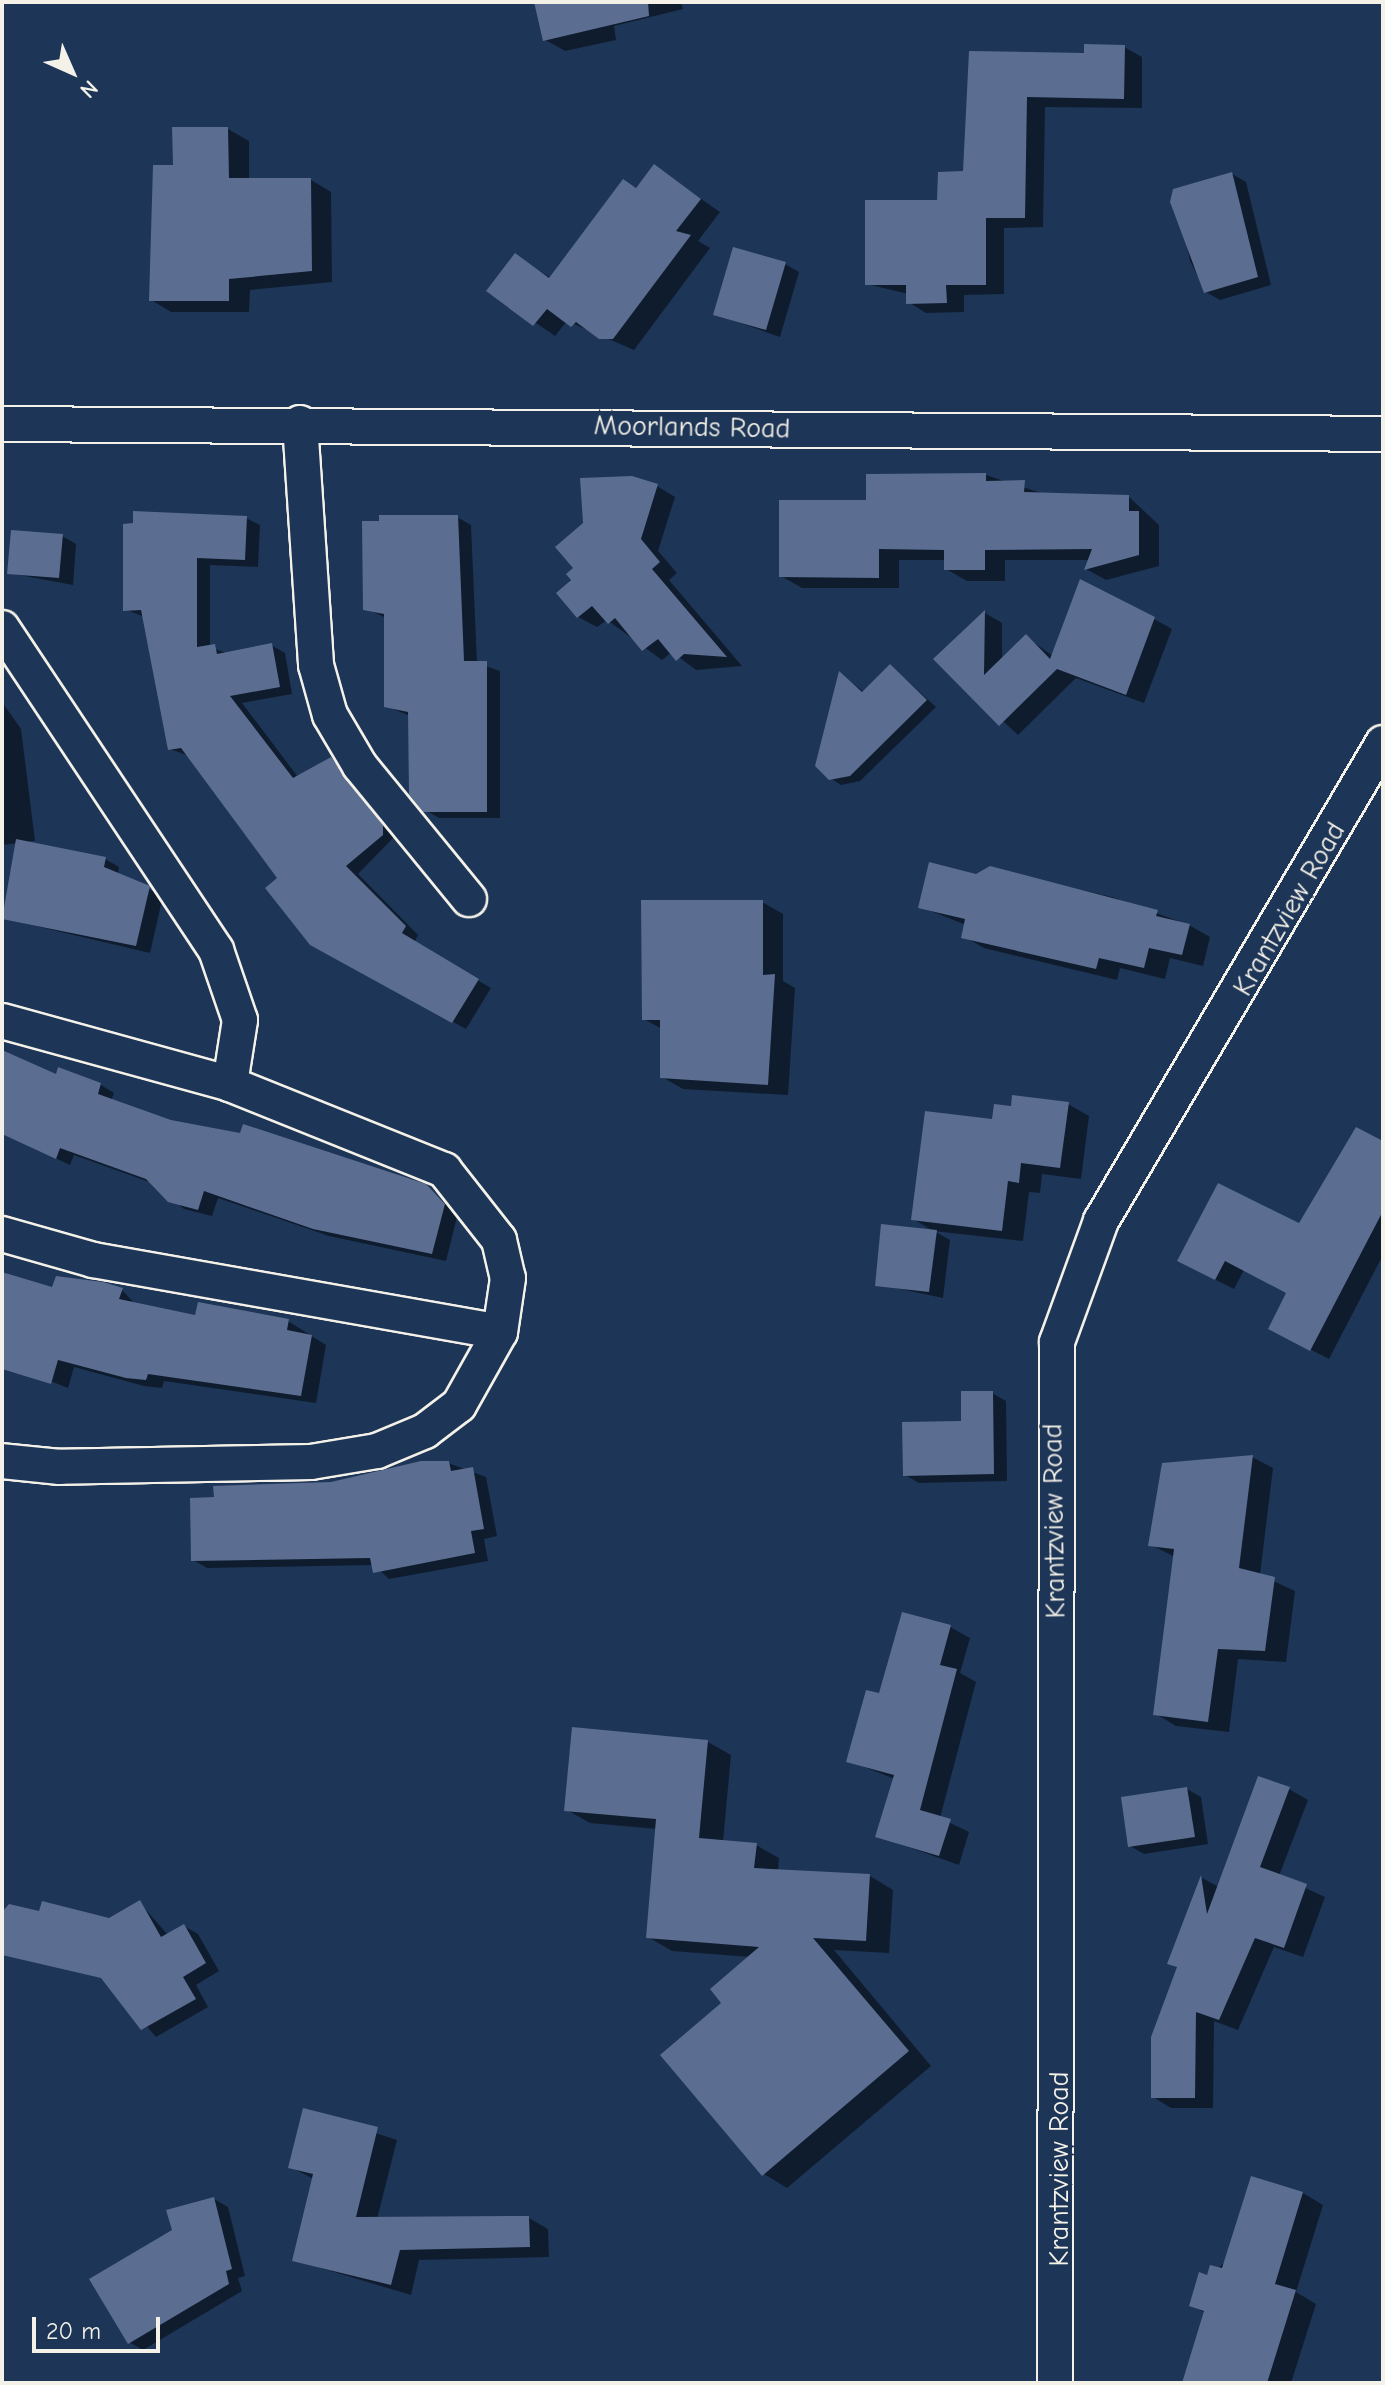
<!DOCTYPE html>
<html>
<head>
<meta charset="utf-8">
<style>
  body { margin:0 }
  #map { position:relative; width:1385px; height:2385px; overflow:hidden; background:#1d3557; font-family:"Comic Neue",sans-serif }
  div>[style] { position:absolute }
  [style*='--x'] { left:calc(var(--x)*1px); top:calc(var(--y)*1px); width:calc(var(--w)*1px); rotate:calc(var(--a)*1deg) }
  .shadow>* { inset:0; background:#0007 }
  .building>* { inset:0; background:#5b6d91 }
  .roads { filter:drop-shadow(2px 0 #f4f1e8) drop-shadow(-2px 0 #f4f1e8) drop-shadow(0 2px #f4f1e8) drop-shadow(0 -2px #f4f1e8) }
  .minor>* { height:34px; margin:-17px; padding:0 17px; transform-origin:17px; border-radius:17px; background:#1d3557 }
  span { translate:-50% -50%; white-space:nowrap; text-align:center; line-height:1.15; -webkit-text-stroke:6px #1d3557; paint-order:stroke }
  .street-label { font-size:28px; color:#f4f1e8 }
  .frame { position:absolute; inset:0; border:4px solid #f4f1e8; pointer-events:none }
  .north { position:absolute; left:32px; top:32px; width:80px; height:80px; -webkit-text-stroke:6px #1d3557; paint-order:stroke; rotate:135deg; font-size:22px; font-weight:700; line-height:32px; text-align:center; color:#f4f1e8 }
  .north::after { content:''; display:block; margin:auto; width:28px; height:36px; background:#f4f1e8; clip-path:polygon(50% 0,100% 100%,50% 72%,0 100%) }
  .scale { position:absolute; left:32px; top:2317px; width:128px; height:36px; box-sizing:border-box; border:4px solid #f4f1e8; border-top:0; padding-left:10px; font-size:24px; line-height:28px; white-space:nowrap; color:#f4f1e8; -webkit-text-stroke:6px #1d3557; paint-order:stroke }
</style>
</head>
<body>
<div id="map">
  <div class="shadow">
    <div style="clip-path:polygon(536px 2px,681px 2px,683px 9px,614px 26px,616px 40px,565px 51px,544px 39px)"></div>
    <div style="clip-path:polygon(1124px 47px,1142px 57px,1142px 108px,1045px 107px,1043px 227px,1004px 228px,1004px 294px,964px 295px,964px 312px,926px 313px,908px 302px,908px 294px,867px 284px,964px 173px,971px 53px,1086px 55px)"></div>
    <div style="clip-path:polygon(228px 129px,249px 141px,249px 180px,311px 180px,331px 192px,332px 282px,250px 290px,249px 312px,171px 312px,151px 300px,175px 167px)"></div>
    <div style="clip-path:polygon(655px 167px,720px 212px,698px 241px,710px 248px,634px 350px,567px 321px,555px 336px,489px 291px,515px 256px,551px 278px)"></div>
    <div style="clip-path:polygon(1232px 174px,1246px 182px,1271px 285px,1220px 300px,1206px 292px,1190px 261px,1176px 191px)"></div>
    <div style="clip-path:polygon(785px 264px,799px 272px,780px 337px,715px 314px)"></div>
    <div style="clip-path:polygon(986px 475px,1044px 494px,1129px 497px,1159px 525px,1159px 566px,1106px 580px,1086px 569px,1090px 560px,1005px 560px,1005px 581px,967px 581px,946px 569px,946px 560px,899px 560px,899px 588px,802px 588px,781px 576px,868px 502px)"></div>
    <div style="clip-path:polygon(657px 486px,675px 497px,658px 551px,677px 573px,669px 580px,742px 666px,696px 670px,672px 652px,662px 660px,607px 620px,597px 627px,578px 617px,558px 593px)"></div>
    <div style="clip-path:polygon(457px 517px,471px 525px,477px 663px,500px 671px,500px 818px,439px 818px,425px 810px,410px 716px,386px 706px,386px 618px,365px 608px)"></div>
    <div style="clip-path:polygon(246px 518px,260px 525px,258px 567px,210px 565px,210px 647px,228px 654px,271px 645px,285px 653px,292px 694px,242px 703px,298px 777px,331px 759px,345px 767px,396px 835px,358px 874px,418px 935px,414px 943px,491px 988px,466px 1029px,311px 944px,279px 878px,189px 756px,170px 749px,144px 617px,125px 609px)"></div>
    <div style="clip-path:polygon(62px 536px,76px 544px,73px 585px,9px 573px)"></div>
    <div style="clip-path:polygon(985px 613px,1002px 623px,1002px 661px,1026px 637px,1053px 656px,1154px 619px,1172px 629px,1144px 703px,1076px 678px,1018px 735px,936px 659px)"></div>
    <div style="clip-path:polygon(891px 666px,936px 707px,860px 781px,841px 785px,830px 778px,840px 674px,864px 692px)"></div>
    <div style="clip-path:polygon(2px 702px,21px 729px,35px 841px,25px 842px,105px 859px,119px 867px,118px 875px,163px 896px,150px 953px,2px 918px,18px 843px,2px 845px)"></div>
    <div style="clip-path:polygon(990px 868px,1112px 897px,1189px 925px,1210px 937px,1203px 966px,1170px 958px,1165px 979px,1120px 968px,1117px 980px,984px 948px,963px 936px,966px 925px,921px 907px)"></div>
    <div style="clip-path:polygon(762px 902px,783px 914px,783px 981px,795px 988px,788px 1095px,683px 1089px,662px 1077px,662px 1029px,644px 1019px)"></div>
    <div style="clip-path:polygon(2px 1053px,57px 1077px,59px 1069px,101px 1085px,114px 1093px,111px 1101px,170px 1122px,242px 1136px,244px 1126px,425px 1186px,458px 1213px,446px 1261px,329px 1236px,218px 1198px,212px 1216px,184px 1209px,152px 1183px,74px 1155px,70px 1165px,2px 1133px)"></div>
    <div style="clip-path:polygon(1068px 1104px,1089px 1116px,1081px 1179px,1042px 1174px,1040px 1193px,1029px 1192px,1023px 1241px,934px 1231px,950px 1240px,943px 1298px,877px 1284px,935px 1232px,913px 1219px,994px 1121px,1013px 1109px)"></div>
    <div style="clip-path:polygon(1383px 1143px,1383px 1255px,1329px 1359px,1288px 1338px,1288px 1293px,1244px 1270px,1234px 1289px,1198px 1271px,1300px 1226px)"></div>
    <div style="clip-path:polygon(2px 1274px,54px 1290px,122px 1290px,136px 1305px,197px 1317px,288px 1321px,326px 1345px,316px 1403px,164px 1381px,162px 1388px,144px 1386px,74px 1367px,68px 1388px,2px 1362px)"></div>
    <div style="clip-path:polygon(992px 1393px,1006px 1401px,1007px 1481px,919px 1483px,905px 1475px)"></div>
    <div style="clip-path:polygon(1252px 1457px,1273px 1468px,1260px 1575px,1295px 1591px,1286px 1662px,1238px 1659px,1229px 1732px,1176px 1726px,1156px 1714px,1175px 1557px,1151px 1545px)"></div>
    <div style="clip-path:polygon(448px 1463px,486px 1477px,497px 1536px,484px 1539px,488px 1561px,389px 1579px,374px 1565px,207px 1568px,193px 1560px,332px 1484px)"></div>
    <div style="clip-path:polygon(950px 1627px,970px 1638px,960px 1673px,976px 1682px,940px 1818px,969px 1832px,959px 1865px,877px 1836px,895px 1779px,849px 1761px,881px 1696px)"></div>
    <div style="clip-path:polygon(708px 1742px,731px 1755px,723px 1842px,756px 1845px,779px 1858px,778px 1871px,870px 1876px,893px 1890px,889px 1953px,834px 1950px,931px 2066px,787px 2188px,764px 2174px,724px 2003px,751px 1957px,672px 1951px,648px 1937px,657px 1829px,590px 1823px,567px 1810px)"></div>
    <div style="clip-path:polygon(1187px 1789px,1201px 1797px,1208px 1844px,1144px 1854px,1130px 1846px)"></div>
    <div style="clip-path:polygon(1289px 1789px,1308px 1800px,1279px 1876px,1325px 1897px,1303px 1957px,1274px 1947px,1238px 2030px,1214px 2021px,1213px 2108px,1171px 2108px,1153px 2097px,1178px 1968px,1170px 1963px,1202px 1878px,1219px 1887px)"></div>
    <div style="clip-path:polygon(140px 1903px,168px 1935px,184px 1926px,198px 1934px,219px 1971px,196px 1985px,208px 2007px,156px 2037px,102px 1974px,2px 1950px,2px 1914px,109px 1921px)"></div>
    <div style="clip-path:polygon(304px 2110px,397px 2140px,377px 2219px,529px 2218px,548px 2229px,549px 2257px,419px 2260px,411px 2295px,294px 2260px,314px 2179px,290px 2167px)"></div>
    <div style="clip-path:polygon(1303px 2193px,1323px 2205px,1296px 2292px,1316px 2304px,1291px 2383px,1184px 2383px,1205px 2313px,1191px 2305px,1208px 2277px)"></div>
    <div style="clip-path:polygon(214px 2199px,228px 2207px,245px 2276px,238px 2278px,242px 2291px,143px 2350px,129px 2342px,174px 2231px)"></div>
  </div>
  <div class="building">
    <div style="clip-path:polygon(534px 2px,648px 2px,649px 16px,543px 41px)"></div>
    <div style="clip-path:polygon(1084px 44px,1125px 45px,1124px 99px,1027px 97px,1025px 218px,986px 218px,986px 285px,946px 285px,947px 303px,906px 304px,906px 285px,865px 285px,865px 200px,937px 200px,938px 172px,963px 171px,969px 51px,1084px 53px)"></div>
    <div style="clip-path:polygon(172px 127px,228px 127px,229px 178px,311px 178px,312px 271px,229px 279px,229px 301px,149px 301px,153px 165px,173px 165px)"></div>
    <div style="clip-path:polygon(654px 164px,701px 199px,676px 231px,691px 235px,613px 339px,599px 339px,576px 322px,571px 327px,547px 309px,533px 326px,486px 291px,515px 253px,549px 278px,623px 179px,636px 188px)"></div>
    <div style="clip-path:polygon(1232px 172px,1258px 277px,1204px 293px,1170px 202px,1173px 189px)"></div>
    <div style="clip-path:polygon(733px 247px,786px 262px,766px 330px,713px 315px)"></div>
    <div style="clip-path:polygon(986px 473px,986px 481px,1025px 480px,1024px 492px,1129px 495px,1129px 511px,1139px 511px,1139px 555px,1084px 570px,1092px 549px,985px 550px,985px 570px,944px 570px,944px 550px,879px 549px,879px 578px,779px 577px,779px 500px,866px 500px,866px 474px)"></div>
    <div style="clip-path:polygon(632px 476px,658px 484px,641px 539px,660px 562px,652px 569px,727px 657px,684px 654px,676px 661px,658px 639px,642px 651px,615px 618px,608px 624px,592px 606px,577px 618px,556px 593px,571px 580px,566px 574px,573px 568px,555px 547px,583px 523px,580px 478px)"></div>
    <div style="clip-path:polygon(133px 511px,247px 516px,245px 560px,197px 558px,197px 647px,215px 644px,217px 654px,272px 643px,280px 687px,230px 696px,293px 778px,331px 757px,383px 825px,383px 835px,346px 866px,406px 926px,402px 933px,479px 979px,452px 1023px,310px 945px,265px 888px,277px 878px,181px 748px,168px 750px,141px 610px,123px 611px,123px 524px,133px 523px)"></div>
    <div style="clip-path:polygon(379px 515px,458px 515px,464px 661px,487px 661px,487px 812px,423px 812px,409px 794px,408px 712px,384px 707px,384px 614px,363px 610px,362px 521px,379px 521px)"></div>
    <div style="clip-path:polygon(11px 530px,63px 534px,59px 578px,7px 574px)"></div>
    <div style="clip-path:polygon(1080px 579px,1155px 617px,1126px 695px,1057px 669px,999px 726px,933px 659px,985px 610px,984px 675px,1026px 634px,1050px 659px)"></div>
    <div style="clip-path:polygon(890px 664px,927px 700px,850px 776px,829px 780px,815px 766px,839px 671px,862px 692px)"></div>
    <div style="clip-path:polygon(16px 839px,106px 857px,104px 867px,150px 886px,136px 946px,2px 919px)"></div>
    <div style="clip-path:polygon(929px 862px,976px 874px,990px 866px,1158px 910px,1156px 916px,1190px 924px,1182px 955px,1149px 948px,1144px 968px,1099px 958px,1096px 969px,961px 938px,965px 919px,918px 908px)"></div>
    <div style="clip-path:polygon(641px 900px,763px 900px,763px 975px,775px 974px,768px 1085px,660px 1078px,660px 1020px,642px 1020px)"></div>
    <div style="clip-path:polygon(2px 1050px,56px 1074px,58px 1067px,101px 1083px,98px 1094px,171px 1120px,240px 1133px,243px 1124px,426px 1184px,445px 1204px,432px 1254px,313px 1229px,204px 1191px,198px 1210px,168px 1202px,146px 1179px,60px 1148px,56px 1159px,2px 1134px)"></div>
    <div style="clip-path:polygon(1012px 1095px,1069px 1102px,1060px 1168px,1021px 1163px,1019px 1183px,1008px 1181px,1002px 1231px,911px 1220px,925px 1111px,992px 1119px,994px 1104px,1011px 1106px)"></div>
    <div style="clip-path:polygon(1356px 1127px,1383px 1141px,1383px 1211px,1310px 1351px,1268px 1329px,1286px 1293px,1225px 1261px,1215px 1280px,1177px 1261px,1218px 1183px,1299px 1223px)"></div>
    <div style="clip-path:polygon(881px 1224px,937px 1230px,929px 1292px,875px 1286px)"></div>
    <div style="clip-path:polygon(2px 1272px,52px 1287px,56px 1276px,103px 1282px,123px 1288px,119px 1299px,195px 1315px,198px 1302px,289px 1319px,287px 1330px,312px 1335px,301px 1396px,148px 1374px,146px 1380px,126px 1378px,58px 1360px,51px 1384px,2px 1369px)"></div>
    <div style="clip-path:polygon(961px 1391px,993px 1391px,994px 1474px,903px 1476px,902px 1422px,961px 1421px)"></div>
    <div style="clip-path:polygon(1253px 1455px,1239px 1568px,1275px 1577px,1265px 1651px,1218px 1649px,1208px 1722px,1153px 1715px,1174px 1549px,1148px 1546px,1162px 1463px)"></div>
    <div style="clip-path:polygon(421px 1461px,449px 1461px,451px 1471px,473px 1467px,484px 1529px,471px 1531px,475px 1553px,373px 1573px,370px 1558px,191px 1561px,190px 1498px,214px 1497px,213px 1486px,331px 1482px)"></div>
    <div style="clip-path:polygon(902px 1612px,951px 1625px,940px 1665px,957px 1669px,920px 1810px,951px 1819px,939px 1856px,875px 1837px,894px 1775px,846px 1762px,866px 1690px,879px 1693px)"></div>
    <div style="clip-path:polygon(572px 1727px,708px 1740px,699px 1838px,757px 1843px,754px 1868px,870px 1874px,866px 1941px,813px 1938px,909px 2051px,762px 2176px,660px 2055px,721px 2003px,710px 1989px,759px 1947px,646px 1938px,656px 1819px,564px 1811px)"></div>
    <div style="clip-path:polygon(1258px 1776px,1290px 1787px,1260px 1867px,1307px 1884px,1284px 1948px,1255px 1938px,1219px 2020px,1196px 2012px,1195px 2098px,1151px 2098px,1151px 2037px,1177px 1967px,1167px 1964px,1201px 1875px,1207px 1914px)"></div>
    <div style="clip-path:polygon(1187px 1787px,1195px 1837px,1128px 1847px,1121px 1797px)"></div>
    <div style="clip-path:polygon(140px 1900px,161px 1937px,184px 1924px,206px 1963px,183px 1977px,196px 1999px,141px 2030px,101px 1978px,2px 1955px,2px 1912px,9px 1904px,39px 1911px,42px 1901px,109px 1918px)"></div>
    <div style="clip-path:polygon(303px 2108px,378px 2127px,356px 2217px,529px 2216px,530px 2247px,400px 2250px,391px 2285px,292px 2261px,313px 2174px,288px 2168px)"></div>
    <div style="clip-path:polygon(1251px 2176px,1303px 2192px,1275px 2284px,1296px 2290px,1267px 2383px,1182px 2383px,1204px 2311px,1189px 2306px,1199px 2272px,1207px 2275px,1210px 2265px,1222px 2268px)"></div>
    <div style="clip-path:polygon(214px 2197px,232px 2269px,226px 2271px,229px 2284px,128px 2344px,89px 2279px,172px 2230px,166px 2210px)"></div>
  </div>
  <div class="roads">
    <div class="minor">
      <div style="--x:300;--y:423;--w:243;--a:86.2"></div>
      <div style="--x:316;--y:665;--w:52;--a:74.4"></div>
      <div style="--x:330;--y:715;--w:59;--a:59.5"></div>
      <div style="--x:360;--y:766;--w:172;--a:50.7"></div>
      <div style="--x:2;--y:424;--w:1381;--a:0.41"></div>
      <div style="--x:2;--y:628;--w:387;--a:56.4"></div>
      <div style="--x:216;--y:950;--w:74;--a:71.1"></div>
      <div style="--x:240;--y:1020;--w:65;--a:98.9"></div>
      <div style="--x:2;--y:1021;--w:237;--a:15.4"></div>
      <div style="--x:230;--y:1084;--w:231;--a:21.9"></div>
      <div style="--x:444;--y:1170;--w:89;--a:51.8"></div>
      <div style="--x:499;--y:1240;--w:39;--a:77"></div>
      <div style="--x:508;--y:1278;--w:55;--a:98.4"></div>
      <div style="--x:500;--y:1332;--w:84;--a:119.3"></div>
      <div style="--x:459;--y:1405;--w:43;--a:142.6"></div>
      <div style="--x:425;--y:1431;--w:52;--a:157.4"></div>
      <div style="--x:377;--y:1451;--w:67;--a:170.5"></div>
      <div style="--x:311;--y:1462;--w:251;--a:178.9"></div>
      <div style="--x:60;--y:1467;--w:58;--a:-174.1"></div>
      <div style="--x:2;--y:1234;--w:95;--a:15.9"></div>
      <div style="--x:93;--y:1260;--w:413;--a:10"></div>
      <div style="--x:1055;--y:2383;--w:1041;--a:-89.89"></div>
      <div style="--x:1057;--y:1342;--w:129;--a:-70"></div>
      <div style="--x:1101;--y:1221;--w:555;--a:-59.46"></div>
    </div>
  </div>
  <div class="street-label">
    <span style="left:692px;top:427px;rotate:1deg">Moorlands Road</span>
    <span style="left:1289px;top:909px;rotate:-60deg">Krantzview Road</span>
    <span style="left:1054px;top:1521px;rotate:-91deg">Krantzview Road</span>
    <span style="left:1059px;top:2169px;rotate:-90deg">Krantzview Road</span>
  </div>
  <div class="frame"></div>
  <div class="north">N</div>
  <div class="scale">20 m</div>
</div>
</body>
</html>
